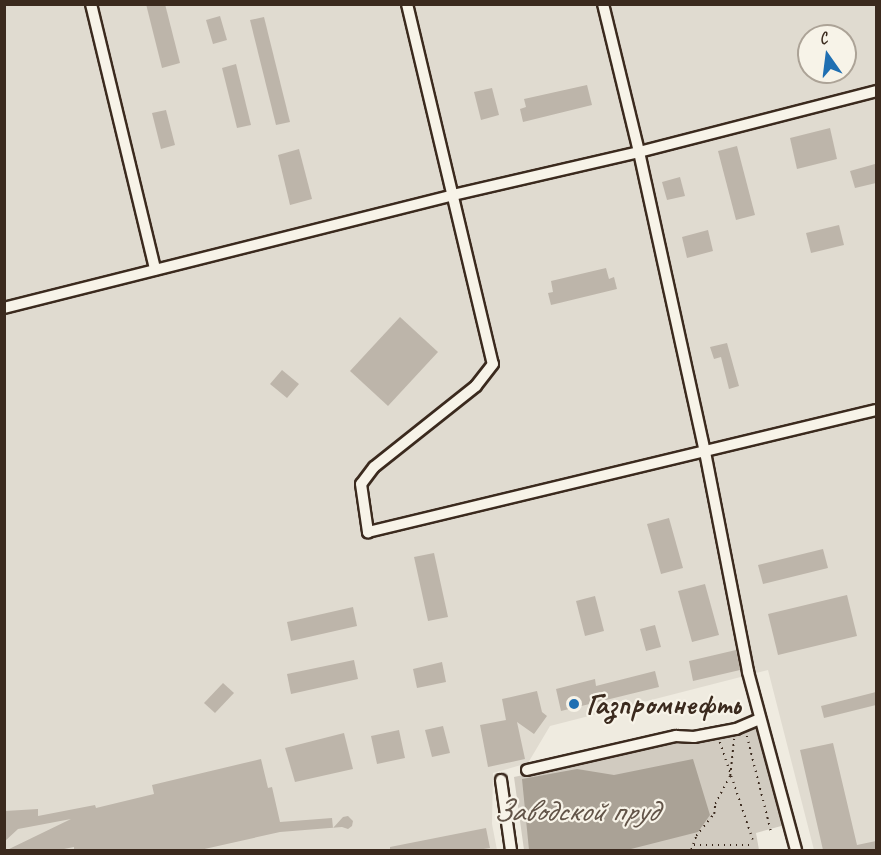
<!DOCTYPE html>
<html>
<head>
<meta charset="utf-8">
<style>
  body { margin:0 }
  #map { position:relative; width:881px; height:855px; overflow:hidden; background:#efebe0; font-family:Caveat,sans-serif }
  div>[style] { position:absolute }
  [style*='--x'] { left:calc(var(--x)*1px); top:calc(var(--y)*1px); width:calc(var(--w)*1px); rotate:calc(var(--a)*1deg) }
  .built>* { inset:0; background:#e0dbd0 }
  .green>* { inset:0; background:#d1cbc0 }
  .water>* { inset:0; background:#aaa296 }
  .building>* { inset:0; background:#bdb5aa }
  .path>* { height:1.5px; margin-top:-0.75px; transform-origin:0; background:repeating-linear-gradient(90deg,#3b2a1e 0 1.5px,transparent 0 6px) }
  .roads { filter:drop-shadow(2px 0 #3b2a1e) drop-shadow(-2px 0 #3b2a1e) drop-shadow(0 2px #3b2a1e) drop-shadow(0 -2px #3b2a1e) }
  .minor>* { height:10px; margin:-5px; padding:0 5px; transform-origin:5px; border-radius:5px; background:#f7f3e8 }
  .dots>* { width:16px; height:16px; translate:-50% -50%; box-sizing:border-box; border:3px solid #f7f3e8; border-radius:50% }
  span { translate:-50% -50%; white-space:nowrap; text-align:center; line-height:1.15; -webkit-text-stroke:4.5px #f7f3e8; paint-order:stroke }
  .poi-label { font-size:30px; color:#3b2a1e; font-weight:700 }
  .left { translate:0 -50%; text-align:left }
  .water-label { font-size:32px; color:#625448; font-style:italic }
  .frame { position:absolute; inset:0; border:6px solid #3b2a1e; pointer-events:none }
  .north { position:absolute; left:797px; top:24px; width:60px; height:60px; box-sizing:border-box; background:#f7f3e8; border:2px solid #aca397; border-radius:50%; rotate:346deg; font-size:16px; font-weight:700; line-height:24px; text-align:center; color:#3b2a1e }
  .north::after { content:''; display:block; margin:auto; width:21px; height:27px; background:#1f6fb2; clip-path:polygon(50% 0,100% 100%,50% 72%,0 100%) }
</style>
</head>
<body>
<div id="map">
  <div class="built">
    <div style="clip-path:polygon(evenodd,5px 5px,876px 5px,876px 850px,814px 850px,768px 670px,550px 726px,528px 763px,493px 773px,492px 824px,497px 850px,5px 850px,5px 5px,809px 36px,845px 36px,845px 72px,809px 72px,809px 36px)"></div>
  </div>
  <div class="green">
    <div style="clip-path:polygon(757px 725px,785px 825px,756px 833px,759px 850px,524px 850px,514px 777px)"></div>
  </div>
  <div class="water">
    <div style="clip-path:polygon(693px 759px,710px 815px,698px 832px,627px 850px,529px 850px,522px 779px,577px 769px,614px 775px)"></div>
  </div>
  <div class="building">
    <div style="clip-path:polygon(146px 4px,165px 4px,180px 63px,162px 68px)"></div>
    <div style="clip-path:polygon(220px 16px,227px 40px,213px 44px,206px 20px)"></div>
    <div style="clip-path:polygon(264px 17px,290px 122px,276px 125px,250px 20px)"></div>
    <div style="clip-path:polygon(236px 64px,251px 125px,237px 128px,222px 68px)"></div>
    <div style="clip-path:polygon(587px 85px,592px 105px,523px 122px,520px 109px,526px 107px,524px 99px)"></div>
    <div style="clip-path:polygon(492px 88px,499px 115px,481px 120px,474px 92px)"></div>
    <div style="clip-path:polygon(166px 110px,175px 145px,161px 149px,152px 113px)"></div>
    <div style="clip-path:polygon(830px 128px,837px 159px,797px 169px,790px 138px)"></div>
    <div style="clip-path:polygon(737px 146px,755px 215px,736px 220px,718px 151px)"></div>
    <div style="clip-path:polygon(299px 149px,312px 199px,290px 205px,278px 155px)"></div>
    <div style="clip-path:polygon(875px 164px,876px 183px,855px 188px,850px 171px)"></div>
    <div style="clip-path:polygon(680px 177px,685px 196px,667px 200px,662px 182px)"></div>
    <div style="clip-path:polygon(839px 225px,844px 245px,811px 253px,806px 233px)"></div>
    <div style="clip-path:polygon(708px 230px,713px 251px,687px 258px,682px 237px)"></div>
    <div style="clip-path:polygon(606px 268px,609px 279px,614px 277px,617px 289px,551px 305px,548px 293px,553px 292px,551px 281px)"></div>
    <div style="clip-path:polygon(400px 317px,438px 352px,388px 406px,350px 371px)"></div>
    <div style="clip-path:polygon(727px 343px,739px 386px,729px 389px,721px 357px,714px 359px,710px 347px)"></div>
    <div style="clip-path:polygon(282px 370px,299px 384px,287px 398px,270px 384px)"></div>
    <div style="clip-path:polygon(669px 518px,683px 568px,661px 574px,647px 524px)"></div>
    <div style="clip-path:polygon(823px 549px,828px 568px,763px 584px,758px 565px)"></div>
    <div style="clip-path:polygon(434px 553px,448px 617px,428px 621px,414px 557px)"></div>
    <div style="clip-path:polygon(705px 584px,719px 635px,692px 642px,678px 591px)"></div>
    <div style="clip-path:polygon(847px 595px,857px 636px,778px 655px,768px 614px)"></div>
    <div style="clip-path:polygon(595px 596px,604px 631px,585px 636px,576px 601px)"></div>
    <div style="clip-path:polygon(353px 607px,357px 626px,291px 641px,287px 622px)"></div>
    <div style="clip-path:polygon(655px 625px,661px 647px,646px 651px,640px 629px)"></div>
    <div style="clip-path:polygon(736px 650px,740px 670px,693px 681px,689px 661px)"></div>
    <div style="clip-path:polygon(354px 660px,358px 679px,291px 694px,287px 674px)"></div>
    <div style="clip-path:polygon(442px 662px,446px 682px,417px 688px,413px 669px)"></div>
    <div style="clip-path:polygon(655px 671px,659px 687px,561px 711px,556px 689px,595px 679px,596px 686px)"></div>
    <div style="clip-path:polygon(223px 683px,234px 693px,215px 713px,204px 703px)"></div>
    <div style="clip-path:polygon(537px 691px,542px 712px,547px 716px,534px 734px,517px 722px,525px 759px,488px 767px,480px 725px,506px 720px,502px 699px)"></div>
    <div style="clip-path:polygon(876px 692px,876px 705px,824px 718px,821px 706px)"></div>
    <div style="clip-path:polygon(443px 726px,450px 753px,432px 757px,425px 730px)"></div>
    <div style="clip-path:polygon(399px 730px,405px 758px,377px 764px,371px 736px)"></div>
    <div style="clip-path:polygon(344px 733px,353px 769px,295px 782px,285px 748px)"></div>
    <div style="clip-path:polygon(833px 743px,857px 845px,876px 841px,876px 850px,823px 850px,800px 750px)"></div>
    <div style="clip-path:polygon(261px 759px,268px 788px,272px 787px,280px 822px,332px 818px,333px 828px,343px 817px,348px 816px,353px 821px,352px 826px,348px 829px,342px 827px,280px 832px,200px 850px,74px 850px,74px 847px,59px 850px,7px 850px,71px 819px,18px 829px,4px 842px,5px 811px,38px 809px,38px 816px,95px 805px,96px 808px,154px 794px,152px 785px)"></div>
    <div style="clip-path:polygon(486px 828px,490px 848px,477px 850px,390px 850px,390px 847px)"></div>
  </div>
  <div class="path">
    <div style="--x:747;--y:736;--w:102;--a:75.8"></div>
    <div style="--x:720;--y:742;--w:103;--a:71.4"></div>
    <div style="--x:694;--y:845;--w:56;--a:0"></div>
    <div style="--x:691;--y:850;--w:15;--a:-70"></div>
    <div style="--x:696;--y:836;--w:28;--a:-51"></div>
    <div style="--x:714;--y:814;--w:10;--a:-84"></div>
    <div style="--x:715;--y:804;--w:32;--a:-62"></div>
    <div style="--x:730;--y:776;--w:37;--a:-84"></div>
  </div>
  <div class="roads">
    <div class="minor">
      <div style="--x:91;--y:4;--w:273;--a:76.4"></div>
      <div style="--x:407;--y:4;--w:370;--a:76.6"></div>
      <div style="--x:493;--y:364;--w:28;--a:128"></div>
      <div style="--x:476;--y:386;--w:130;--a:141.5"></div>
      <div style="--x:374;--y:467;--w:21;--a:127"></div>
      <div style="--x:361;--y:484;--w:49;--a:81.7"></div>
      <div style="--x:368;--y:532;--w:522;--a:-13.5"></div>
      <div style="--x:603;--y:4;--w:152;--a:76.3"></div>
      <div style="--x:639;--y:152;--w:307;--a:77.6"></div>
      <div style="--x:705;--y:452;--w:224;--a:78.9"></div>
      <div style="--x:748;--y:672;--w:184;--a:74.9"></div>
      <div style="--x:4;--y:308;--w:463;--a:-14.1"></div>
      <div style="--x:453;--y:195;--w:191;--a:-13"></div>
      <div style="--x:639;--y:152;--w:245;--a:-14.4"></div>
      <div style="--x:527;--y:770;--w:153;--a:-12.9"></div>
      <div style="--x:676;--y:736;--w:18;--a:3"></div>
      <div style="--x:694;--y:737;--w:43;--a:-10.8"></div>
      <div style="--x:736;--y:729;--w:26;--a:-23"></div>
      <div style="--x:501;--y:780;--w:71;--a:81.9"></div>
    </div>
  </div>
  <div class="dots">
    <div style="left:574px;top:704px;background:#1f6fb2"></div>
  </div>
  <div class="poi-label">
    <span class="left" style="left:586px;top:704px">Газпромнефть</span>
  </div>
  <div class="water-label">
    <span style="left:575px;top:811px">Заводской пруд</span>
  </div>
  <div class="frame"></div>
  <div class="north">С</div>
</div>
</body>
</html>
